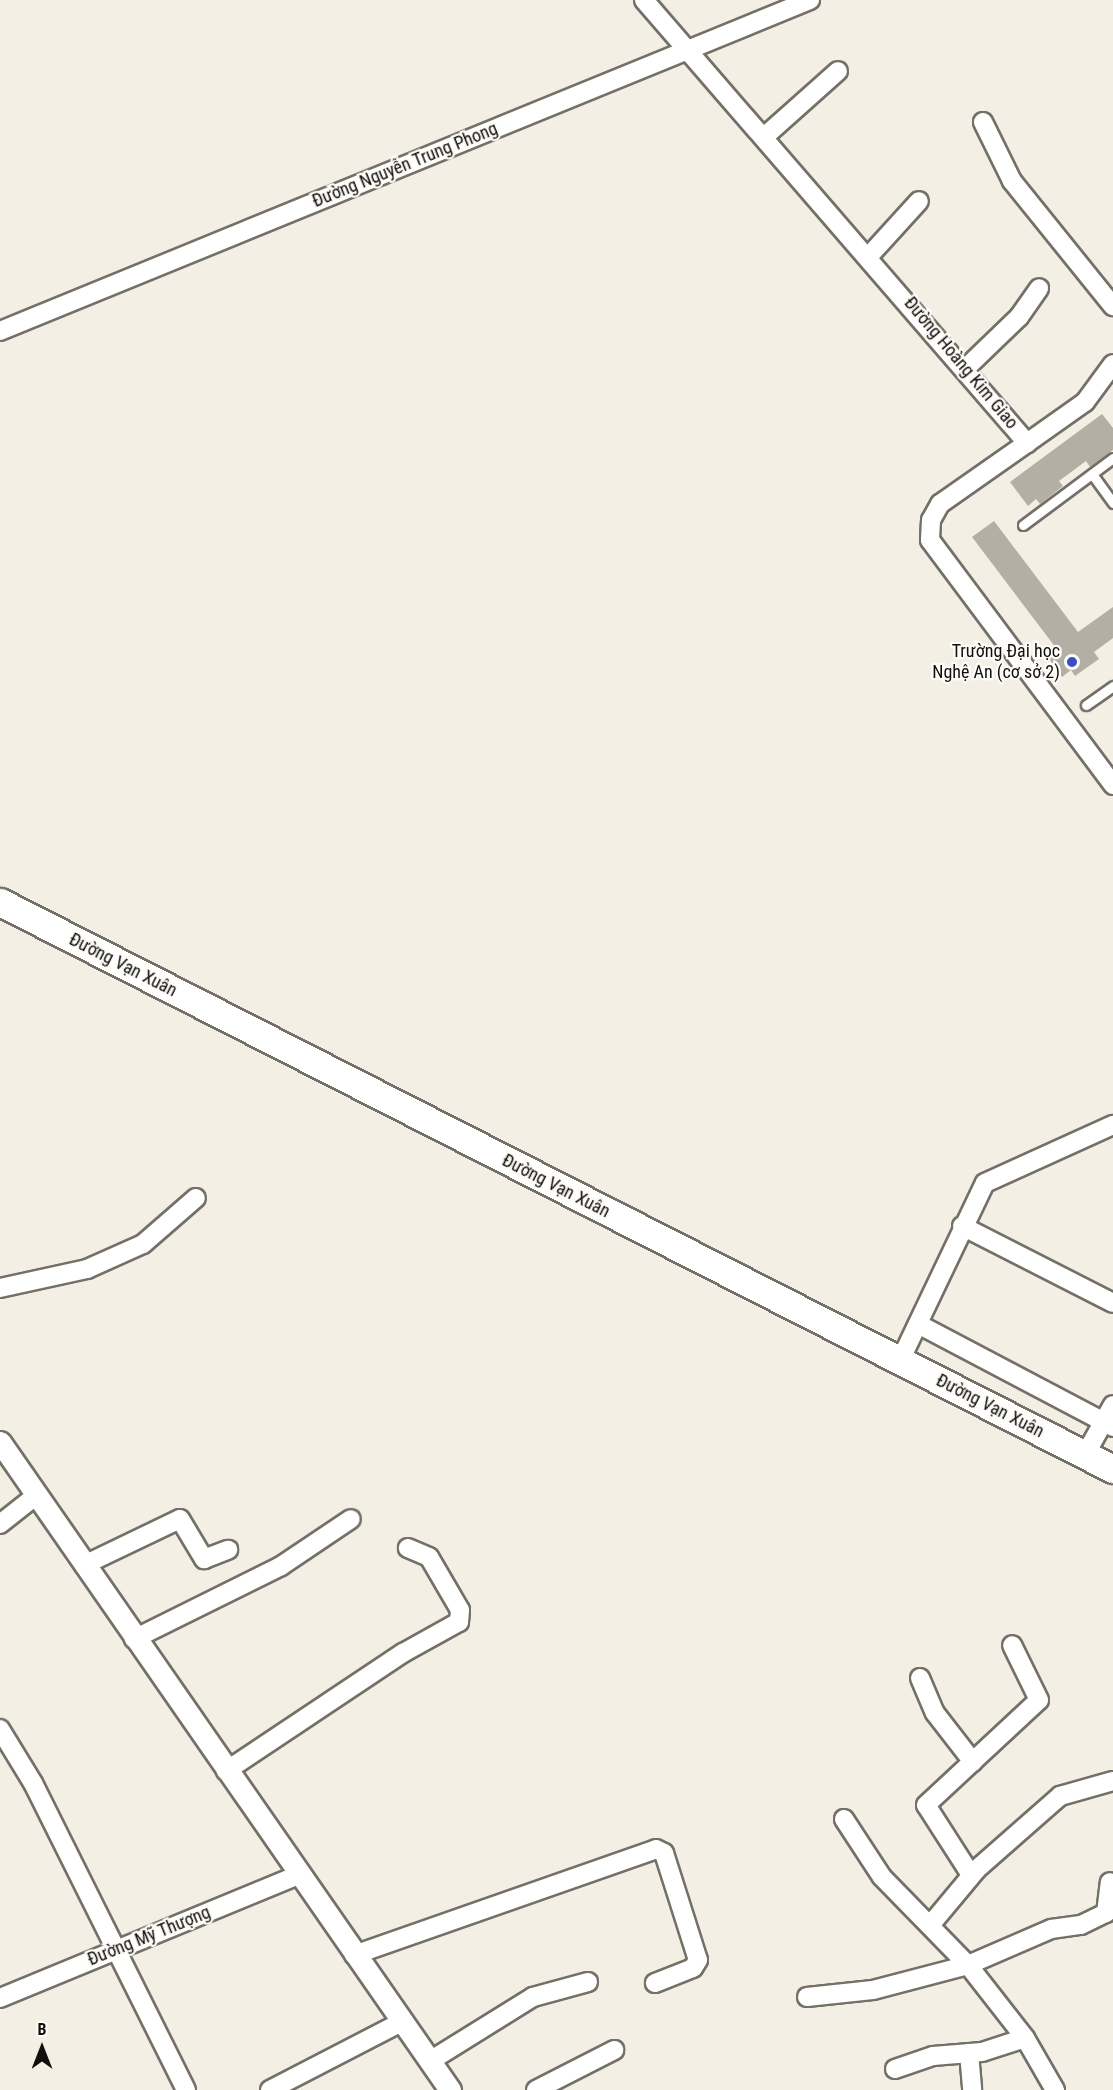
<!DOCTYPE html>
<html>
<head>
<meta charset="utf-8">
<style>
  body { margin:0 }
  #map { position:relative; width:1113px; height:2090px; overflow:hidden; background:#f4efe4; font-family:"Roboto Condensed",sans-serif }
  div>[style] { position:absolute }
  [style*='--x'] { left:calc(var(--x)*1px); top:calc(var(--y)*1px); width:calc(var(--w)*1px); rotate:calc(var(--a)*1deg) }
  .building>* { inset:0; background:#b4afa4 }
  .roads { filter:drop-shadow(2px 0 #757067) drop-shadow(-2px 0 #757067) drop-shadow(0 2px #757067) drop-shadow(0 -2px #757067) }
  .service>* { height:9px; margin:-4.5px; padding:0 4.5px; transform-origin:4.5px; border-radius:4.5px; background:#fff }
  .minor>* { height:18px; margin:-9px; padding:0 9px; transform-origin:9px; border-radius:9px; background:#fff }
  .tertiary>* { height:21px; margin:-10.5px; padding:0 10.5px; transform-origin:10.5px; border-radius:10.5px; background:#fff }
  .primary>* { height:27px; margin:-13.5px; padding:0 13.5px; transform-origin:13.5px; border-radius:13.5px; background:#fff }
  .dots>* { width:16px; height:16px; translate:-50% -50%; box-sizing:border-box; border:3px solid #fefcf8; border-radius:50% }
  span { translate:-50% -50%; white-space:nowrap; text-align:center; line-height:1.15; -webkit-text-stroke:4.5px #fefcf8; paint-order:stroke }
  .street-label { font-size:18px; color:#110f0b }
  .poi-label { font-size:18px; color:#110f0b }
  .right { translate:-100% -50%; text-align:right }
  .north { position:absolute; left:12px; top:2018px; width:60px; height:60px; -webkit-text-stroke:4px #fefcf8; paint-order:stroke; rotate:0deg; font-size:16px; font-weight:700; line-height:24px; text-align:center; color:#110f0b }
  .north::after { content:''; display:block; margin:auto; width:21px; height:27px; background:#110f0b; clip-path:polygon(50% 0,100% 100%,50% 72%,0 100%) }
</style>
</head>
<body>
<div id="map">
  <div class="building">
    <div style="clip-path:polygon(1102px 414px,1113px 428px,1113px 450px,1090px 467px,1086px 461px,1059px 481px,1063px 486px,1040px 504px,1036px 499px,1028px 506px,1010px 482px)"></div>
    <div style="clip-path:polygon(994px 521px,1078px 632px,1113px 607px,1113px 638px,1094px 652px,1099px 659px,1075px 676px,1071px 670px,1062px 677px,1046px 655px,1056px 648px,972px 537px)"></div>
  </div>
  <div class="roads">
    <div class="service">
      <div style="--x:1092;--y:474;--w:36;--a:54"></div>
      <div style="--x:1023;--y:525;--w:112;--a:-36.7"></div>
      <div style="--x:1086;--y:705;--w:33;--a:-35"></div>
    </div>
    <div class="minor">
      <div style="--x:644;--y:0;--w:586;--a:49.15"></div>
      <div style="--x:1027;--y:443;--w:106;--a:145"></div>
      <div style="--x:940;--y:504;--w:18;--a:119"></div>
      <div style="--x:931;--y:520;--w:20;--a:93"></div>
      <div style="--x:930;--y:540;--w:306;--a:53.2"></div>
      <div style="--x:983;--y:122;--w:66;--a:63.8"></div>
      <div style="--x:1012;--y:181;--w:161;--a:51.1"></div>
      <div style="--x:764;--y:137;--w:99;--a:-41.7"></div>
      <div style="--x:869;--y:256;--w:74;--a:-47.7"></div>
      <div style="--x:0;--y:331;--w:875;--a:-22.23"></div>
      <div style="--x:967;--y:367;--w:72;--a:-43.9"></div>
      <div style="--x:1019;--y:317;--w:35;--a:-55"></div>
      <div style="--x:1027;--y:443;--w:71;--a:-35.3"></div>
      <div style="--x:1085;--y:402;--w:47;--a:-53.6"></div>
      <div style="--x:962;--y:1226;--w:169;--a:27"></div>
      <div style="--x:0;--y:1288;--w:89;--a:-12.3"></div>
      <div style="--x:87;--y:1269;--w:61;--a:-24.1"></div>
      <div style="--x:143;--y:1244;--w:70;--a:-41"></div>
      <div style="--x:918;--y:1324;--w:221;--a:27.8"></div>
      <div style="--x:900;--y:1361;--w:197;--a:-64.5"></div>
      <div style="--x:985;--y:1183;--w:141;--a:-24.4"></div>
      <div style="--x:1085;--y:1455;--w:57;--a:-60.8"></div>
      <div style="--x:0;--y:1524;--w:48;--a:-38.3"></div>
      <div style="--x:84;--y:1565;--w:106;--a:-25.6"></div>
      <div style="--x:180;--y:1519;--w:47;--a:59"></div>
      <div style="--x:204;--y:1559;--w:26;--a:-21"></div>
      <div style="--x:134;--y:1639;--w:164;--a:-26.4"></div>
      <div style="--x:281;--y:1566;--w:84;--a:-33.9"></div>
      <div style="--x:920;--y:1678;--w:38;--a:67"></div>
      <div style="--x:935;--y:1713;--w:62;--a:52.2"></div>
      <div style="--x:0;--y:1729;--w:63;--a:58.6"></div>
      <div style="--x:33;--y:1783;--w:343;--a:63.5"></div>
      <div style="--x:226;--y:1771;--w:213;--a:-33.7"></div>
      <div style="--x:403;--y:1653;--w:64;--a:-29"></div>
      <div style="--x:459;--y:1622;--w:12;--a:-85"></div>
      <div style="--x:460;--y:1610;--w:61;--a:-120.3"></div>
      <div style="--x:429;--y:1557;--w:23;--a:-157"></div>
      <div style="--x:844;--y:1819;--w:69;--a:56.8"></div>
      <div style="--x:882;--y:1877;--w:123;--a:45.7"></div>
      <div style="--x:968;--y:1965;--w:93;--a:52"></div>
      <div style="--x:1025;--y:2038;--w:60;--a:60"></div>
      <div style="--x:971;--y:1875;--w:83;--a:-122.7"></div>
      <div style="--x:926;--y:1805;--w:154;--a:-42.9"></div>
      <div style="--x:1039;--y:1700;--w:61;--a:-116.1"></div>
      <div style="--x:932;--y:1923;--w:70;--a:-50.2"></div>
      <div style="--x:977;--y:1869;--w:111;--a:-41.3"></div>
      <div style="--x:1060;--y:1796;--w:55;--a:-15.8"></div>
      <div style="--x:354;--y:1955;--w:320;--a:-19.3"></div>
      <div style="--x:656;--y:1849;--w:9;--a:27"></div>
      <div style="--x:664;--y:1853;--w:112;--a:72.4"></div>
      <div style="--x:698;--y:1960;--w:9;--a:122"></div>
      <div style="--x:693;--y:1968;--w:41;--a:158.5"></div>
      <div style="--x:807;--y:1997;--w:66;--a:-6.1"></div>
      <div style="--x:873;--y:1990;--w:98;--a:-14.7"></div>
      <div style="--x:968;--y:1965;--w:90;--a:-23.4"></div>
      <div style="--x:1051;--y:1929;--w:30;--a:-8"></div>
      <div style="--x:1081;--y:1925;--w:28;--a:-26"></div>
      <div style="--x:1106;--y:1913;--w:31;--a:-83"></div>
      <div style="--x:0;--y:1998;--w:323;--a:-22.4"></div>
      <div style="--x:969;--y:2053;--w:37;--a:85"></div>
      <div style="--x:430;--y:2061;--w:121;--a:-31.9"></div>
      <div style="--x:533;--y:1997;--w:57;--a:-15.3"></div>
      <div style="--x:895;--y:2069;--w:40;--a:-18.9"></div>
      <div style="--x:933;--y:2056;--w:49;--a:-4.7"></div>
      <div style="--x:982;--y:2052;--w:45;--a:-18"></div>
      <div style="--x:270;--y:2090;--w:148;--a:-27.3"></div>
      <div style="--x:536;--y:2090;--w:88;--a:-27.1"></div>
    </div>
    <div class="tertiary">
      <div style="--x:0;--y:1442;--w:789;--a:55.22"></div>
    </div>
    <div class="primary">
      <div style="--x:0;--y:902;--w:1249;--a:27"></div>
    </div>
  </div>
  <div class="dots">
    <div style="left:1072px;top:662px;background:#374fc1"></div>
  </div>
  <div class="street-label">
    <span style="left:405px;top:165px;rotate:-22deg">Đường Nguyễn Trung Phong</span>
    <span style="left:961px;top:363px;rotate:50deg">Đường Hoàng Kim Giao</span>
    <span style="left:123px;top:965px;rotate:27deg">Đường Vạn Xuân</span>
    <span style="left:556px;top:1186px;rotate:27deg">Đường Vạn Xuân</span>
    <span style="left:990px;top:1406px;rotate:27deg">Đường Vạn Xuân</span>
    <span style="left:149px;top:1936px;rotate:-22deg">Đường Mỹ Thượng</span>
  </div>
  <div class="poi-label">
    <span class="right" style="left:1060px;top:662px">Trường Đại học<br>Nghệ An (cơ sở 2)</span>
  </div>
  <div class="north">B</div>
</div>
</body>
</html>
